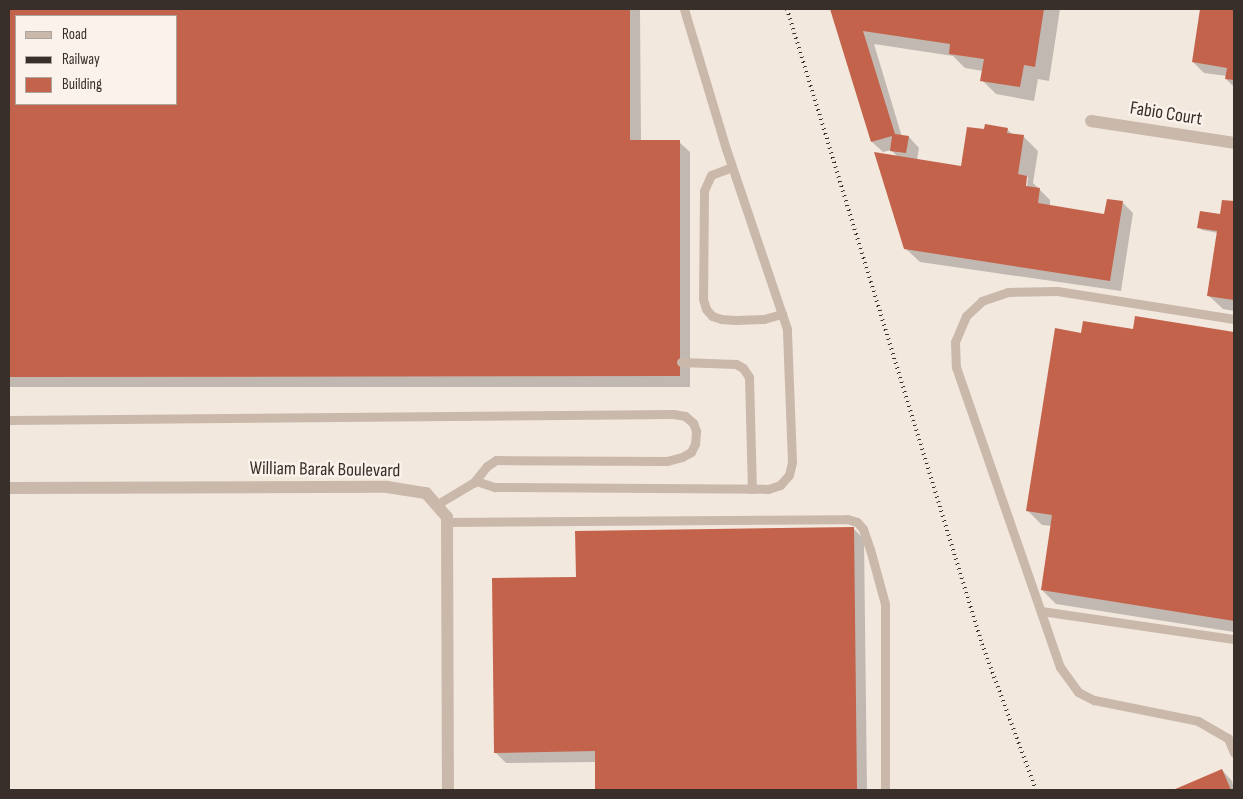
<!DOCTYPE html>
<html>
<head>
<meta charset="utf-8">
<style>
  body { margin:0 }
  #map { position:relative; width:1243px; height:799px; overflow:hidden; background:#f2e8de; font-family:"Sofia Sans Condensed",sans-serif }
  div>[style] { position:absolute }
  [style*='--x'] { left:calc(var(--x)*1px); top:calc(var(--y)*1px); width:calc(var(--w)*1px); rotate:calc(var(--a)*1deg) }
  .shadow>* { inset:0; background:#0003 }
  .building>* { inset:0; background:#c4634b }
  .service>* { height:9px; margin:-4.5px; padding:0 4.5px; transform-origin:4.5px; border-radius:4.5px; background:#cab8aa }
  .minor>* { height:12px; margin:-6px; padding:0 6px; transform-origin:6px; border-radius:6px; background:#cab8aa }
  .rail>* { height:4px; margin-top:-2px; transform-origin:0; background:repeating-linear-gradient(90deg,#382e2a 0 1px,transparent 0 5px) }
  span { translate:-50% -50%; white-space:nowrap; text-align:center; line-height:1.15; -webkit-text-stroke:5px #faf2eb; paint-order:stroke }
  .street-label { font-size:19px; color:#382e2a }
  .frame { position:absolute; inset:0; border:10px solid #382e2a; pointer-events:none }
  .legend { position:absolute; left:15px; top:15px; width:162px; height:90px; box-sizing:border-box; background:#faf2eb; border:1px solid #aca49e; margin:0; padding:6px 9px; list-style:none; font-size:15px; color:#382e2a }
  .legend li { display:flex; align-items:center; gap:10px; height:25px }
  .legend b { width:25px; border:1px solid #aca49e }
</style>
</head>
<body>
<div id="map">
  <div class="shadow">
    <div style="clip-path:polygon(evenodd,9px 9px,640px 9px,641px 142px,679px 142px,690px 152px,690px 387px,9px 387px,9px 9px,16px 16px,176px 16px,176px 104px,16px 104px,16px 16px)"></div>
    <div style="clip-path:polygon(evenodd,831px 9px,1060px 9px,1049px 81px,1038px 79px,1034px 101px,996px 94px,982px 80px,983px 71px,965px 68px,953px 56px,874px 44px,902px 137px,909px 137px,919px 148px,917px 160px,962px 167px,985px 130px,1007px 129px,1013px 135px,1023px 136px,1038px 151px,1033px 183px,1050px 200px,1050px 206px,1105px 215px,1122px 202px,1133px 213px,1121px 291px,920px 262px,905px 248px,898px 157px,891px 150px,883px 152px,872px 142px,831px 9px,1026px 176px,1028px 177px,1027px 187px,1024px 187px,1026px 176px)"></div>
    <div style="clip-path:polygon(1202px 9px,1234px 9px,1234px 87px,1226px 79px,1227px 76px,1204px 73px,1193px 62px)"></div>
    <div style="clip-path:polygon(1223px 201px,1234px 203px,1234px 311px,1223px 309px,1208px 295px,1218px 233px,1202px 230px,1199px 227px,1221px 217px)"></div>
    <div style="clip-path:polygon(1136px 318px,1234px 333px,1234px 632px,1056px 604px,1042px 590px,1052px 526px,1042px 525px,1028px 511px,1082px 334px,1134px 330px)"></div>
    <div style="clip-path:polygon(853px 528px,864px 539px,867px 790px,597px 790px,596px 762px,506px 763px,495px 752px,577px 578px)"></div>
    <div style="clip-path:polygon(1222px 770px,1232px 781px,1234px 790px,1176px 790px)"></div>
  </div>
  <div class="building">
    <div style="clip-path:polygon(evenodd,9px 9px,630px 9px,630px 140px,680px 140px,680px 376px,9px 377px,9px 9px,16px 16px,176px 16px,176px 104px,16px 104px,16px 16px)"></div>
    <div style="clip-path:polygon(830px 9px,1044px 9px,1035px 67px,1024px 65px,1020px 87px,980px 81px,984px 59px,949px 54px,950px 44px,863px 31px,895px 134px,909px 136px,906px 153px,890px 151px,892px 136px,871px 142px)"></div>
    <div style="clip-path:polygon(1200px 9px,1234px 9px,1234px 80px,1225px 79px,1227px 68px,1192px 62px)"></div>
    <div style="clip-path:polygon(985px 124px,1008px 128px,1007px 133px,1024px 135px,1018px 174px,1027px 176px,1026px 186px,1040px 188px,1038px 203px,1104px 214px,1107px 199px,1123px 201px,1110px 281px,904px 249px,874px 152px,961px 166px,967px 127px,984px 129px)"></div>
    <div style="clip-path:polygon(1222px 200px,1234px 201px,1234px 300px,1207px 296px,1217px 231px,1197px 228px,1200px 211px,1220px 214px)"></div>
    <div style="clip-path:polygon(1135px 316px,1234px 332px,1234px 621px,1041px 590px,1052px 515px,1026px 511px,1055px 328px,1081px 333px,1083px 321px,1133px 329px)"></div>
    <div style="clip-path:polygon(854px 527px,857px 790px,595px 790px,595px 751px,494px 753px,492px 578px,576px 577px,575px 531px)"></div>
    <div style="clip-path:polygon(1222px 769px,1231px 790px,1173px 790px)"></div>
  </div>
  <div class="service">
    <div style="--x:732;--y:167;--w:22;--a:159"></div>
    <div style="--x:711;--y:175;--w:17;--a:114"></div>
    <div style="--x:704;--y:191;--w:108;--a:90.5"></div>
    <div style="--x:703;--y:299;--w:10;--a:73"></div>
    <div style="--x:706;--y:309;--w:9;--a:49"></div>
    <div style="--x:712;--y:316;--w:9;--a:18"></div>
    <div style="--x:721;--y:319;--w:14;--a:4"></div>
    <div style="--x:735;--y:320;--w:29;--a:-2"></div>
    <div style="--x:764;--y:319;--w:19;--a:-16"></div>
    <div style="--x:1234;--y:319;--w:179;--a:-171"></div>
    <div style="--x:1057;--y:291;--w:49;--a:178.8"></div>
    <div style="--x:1008;--y:292;--w:28;--a:161"></div>
    <div style="--x:982;--y:301;--w:22;--a:137"></div>
    <div style="--x:966;--y:316;--w:28;--a:113"></div>
    <div style="--x:955;--y:342;--w:25;--a:88"></div>
    <div style="--x:956;--y:367;--w:318;--a:70.9"></div>
    <div style="--x:1060;--y:667;--w:31;--a:54"></div>
    <div style="--x:1078;--y:692;--w:18;--a:27"></div>
    <div style="--x:1094;--y:700;--w:106;--a:11.4"></div>
    <div style="--x:1198;--y:721;--w:34;--a:30"></div>
    <div style="--x:1228;--y:738;--w:16;--a:68"></div>
    <div style="--x:681;--y:362;--w:55;--a:2.1"></div>
    <div style="--x:736;--y:364;--w:8;--a:30"></div>
    <div style="--x:743;--y:368;--w:11;--a:56"></div>
    <div style="--x:749;--y:377;--w:112;--a:88.5"></div>
    <div style="--x:9;--y:420;--w:664;--a:-0.52"></div>
    <div style="--x:673;--y:414;--w:12;--a:9"></div>
    <div style="--x:685;--y:416;--w:11;--a:41"></div>
    <div style="--x:693;--y:423;--w:9;--a:69"></div>
    <div style="--x:696;--y:431;--w:13;--a:94"></div>
    <div style="--x:695;--y:444;--w:9;--a:117"></div>
    <div style="--x:691;--y:452;--w:10;--a:151"></div>
    <div style="--x:682;--y:457;--w:16;--a:165"></div>
    <div style="--x:667;--y:461;--w:171;--a:-179.7"></div>
    <div style="--x:496;--y:460;--w:11;--a:146"></div>
    <div style="--x:487;--y:466;--w:22;--a:129"></div>
    <div style="--x:436;--y:505;--w:47;--a:-31"></div>
    <div style="--x:476;--y:481;--w:20;--a:18"></div>
    <div style="--x:495;--y:487;--w:273;--a:0.4"></div>
    <div style="--x:768;--y:489;--w:13;--a:-18"></div>
    <div style="--x:780;--y:485;--w:13;--a:-48"></div>
    <div style="--x:789;--y:475;--w:13;--a:-77"></div>
    <div style="--x:792;--y:462;--w:133;--a:-92.2"></div>
    <div style="--x:787;--y:329;--w:190;--a:-108.7"></div>
    <div style="--x:726;--y:149;--w:146;--a:-106.7"></div>
    <div style="--x:447;--y:522;--w:400;--a:-0.4"></div>
    <div style="--x:847;--y:519;--w:10;--a:17"></div>
    <div style="--x:857;--y:522;--w:9;--a:49"></div>
    <div style="--x:863;--y:529;--w:21;--a:71"></div>
    <div style="--x:870;--y:549;--w:57;--a:74.7"></div>
    <div style="--x:885;--y:604;--w:186;--a:90"></div>
    <div style="--x:1041;--y:611;--w:195;--a:8.3"></div>
  </div>
  <div class="minor">
    <div style="--x:1091;--y:121;--w:145;--a:8.7"></div>
    <div style="--x:9;--y:488;--w:378;--a:-0.2"></div>
    <div style="--x:387;--y:487;--w:39;--a:9"></div>
    <div style="--x:426;--y:493;--w:32;--a:49"></div>
    <div style="--x:447;--y:517;--w:273;--a:89.8"></div>
  </div>
  <div class="rail">
    <div style="--x:787;--y:9;--w:664;--a:72.93"></div>
    <div style="--x:982;--y:644;--w:156;--a:69.7"></div>
  </div>
  <div class="street-label">
    <span style="left:1166px;top:114px;rotate:9deg">Fabio Court</span>
    <span style="left:325px;top:470px;rotate:1deg">William Barak Boulevard</span>
  </div>
  <div class="frame"></div>
  <ul class="legend">
  <li><b style="height:6px;background:#cab8aa"></b>Road</li>
  <li><b style="height:6px;background:#382e2a"></b>Railway</li>
  <li><b style="height:14px;background:#c4634b"></b>Building</li>
  </ul>
</div>
</body>
</html>
